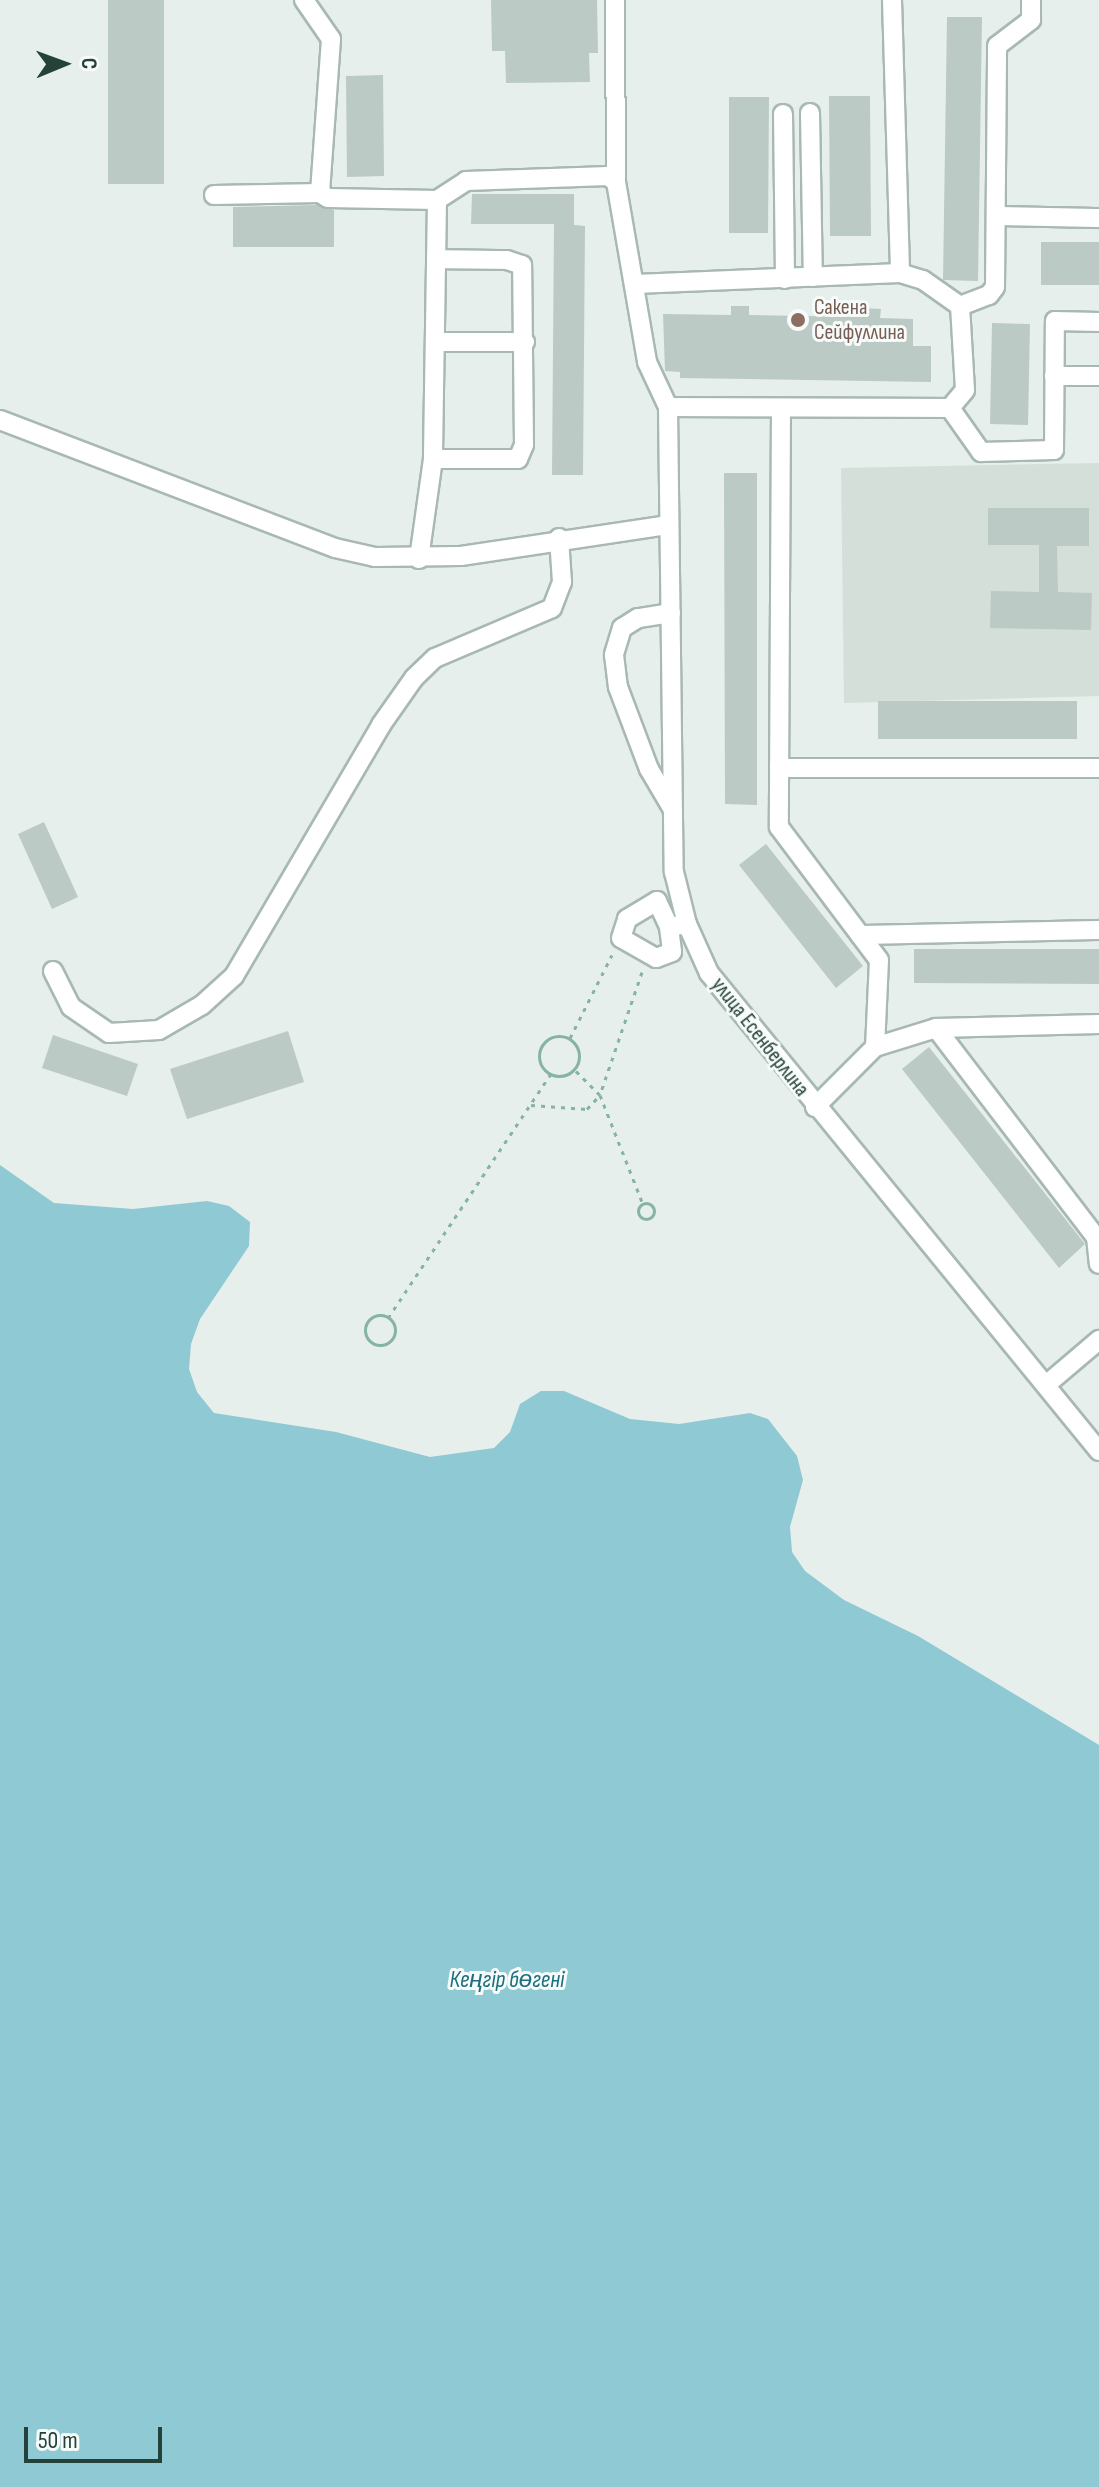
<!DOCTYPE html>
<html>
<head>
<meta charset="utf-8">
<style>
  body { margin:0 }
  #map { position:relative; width:1099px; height:2487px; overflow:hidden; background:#e6efeb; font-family:"Sofia Sans Condensed",sans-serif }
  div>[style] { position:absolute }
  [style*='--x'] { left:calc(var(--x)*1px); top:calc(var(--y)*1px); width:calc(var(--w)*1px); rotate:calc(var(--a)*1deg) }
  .built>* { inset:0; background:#d4dfda }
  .water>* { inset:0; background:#8ec9d4 }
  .building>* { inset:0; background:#bbcac4 }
  .path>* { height:3px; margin-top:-1.5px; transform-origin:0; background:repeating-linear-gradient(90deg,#86b3a5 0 4px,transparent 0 10px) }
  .path>.ring { margin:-1.5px; padding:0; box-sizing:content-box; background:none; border:3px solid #86b3a5; border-radius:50% }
  .roads { filter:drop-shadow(2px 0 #a8b8b2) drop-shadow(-2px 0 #a8b8b2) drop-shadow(0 2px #a8b8b2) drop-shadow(0 -2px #a8b8b2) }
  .minor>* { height:18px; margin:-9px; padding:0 9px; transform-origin:9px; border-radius:9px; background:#fff }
  .dots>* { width:22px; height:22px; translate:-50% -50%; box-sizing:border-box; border:4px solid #f7fbf9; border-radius:50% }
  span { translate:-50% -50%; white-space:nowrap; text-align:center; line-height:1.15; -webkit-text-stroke:6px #f7fbf9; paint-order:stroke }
  .education-label { font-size:22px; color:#785e54 }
  .left { translate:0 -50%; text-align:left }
  .street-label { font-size:22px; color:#24423a }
  .water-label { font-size:24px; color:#1c6f80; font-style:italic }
  .north { position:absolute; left:24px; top:24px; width:80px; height:80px; -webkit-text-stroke:6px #f7fbf9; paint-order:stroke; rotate:89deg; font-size:22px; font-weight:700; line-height:32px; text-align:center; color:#24423a }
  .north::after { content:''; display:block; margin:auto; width:28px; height:36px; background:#24423a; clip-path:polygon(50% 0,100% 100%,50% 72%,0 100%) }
  .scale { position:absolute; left:24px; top:2427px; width:138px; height:36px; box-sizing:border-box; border:4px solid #24423a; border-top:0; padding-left:10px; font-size:24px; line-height:28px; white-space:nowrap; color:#24423a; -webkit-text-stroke:6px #f7fbf9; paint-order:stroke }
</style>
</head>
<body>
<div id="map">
  <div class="built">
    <div style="clip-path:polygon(1099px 463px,1099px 696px,844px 703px,841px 468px)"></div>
  </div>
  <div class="water">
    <div style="clip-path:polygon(0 1165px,54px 1203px,133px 1209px,207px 1201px,229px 1206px,250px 1222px,249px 1246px,200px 1319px,191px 1344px,189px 1369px,197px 1392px,214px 1413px,336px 1432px,430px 1457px,494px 1448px,510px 1432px,520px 1404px,541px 1391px,564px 1391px,630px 1419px,679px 1424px,750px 1413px,768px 1419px,797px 1456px,803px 1480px,790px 1527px,792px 1552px,805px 1571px,844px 1600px,918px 1636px,1099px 1745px,1099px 2487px,0 2487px)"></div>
  </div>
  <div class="building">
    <div style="clip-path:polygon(108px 0,164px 0,164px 184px,108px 184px)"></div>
    <div style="clip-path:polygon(491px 0,597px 0,598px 53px,589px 53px,590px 82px,506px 83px,505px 51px,492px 51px)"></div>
    <div style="clip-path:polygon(947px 17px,982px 17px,978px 281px,943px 280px)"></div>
    <div style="clip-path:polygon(383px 75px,384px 176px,347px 177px,346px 76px)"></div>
    <div style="clip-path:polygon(829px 96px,870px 96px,871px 236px,830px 236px)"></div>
    <div style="clip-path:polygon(729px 97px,769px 97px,768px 233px,729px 233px)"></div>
    <div style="clip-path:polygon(472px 194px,574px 194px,574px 225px,585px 226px,583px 475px,552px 475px,554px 224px,471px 224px)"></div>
    <div style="clip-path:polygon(317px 205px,334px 210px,334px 247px,233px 247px,233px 207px)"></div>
    <div style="clip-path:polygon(1041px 242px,1099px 242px,1099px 285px,1041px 285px)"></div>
    <div style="clip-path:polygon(731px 306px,749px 306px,749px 315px,862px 317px,862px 308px,881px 309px,880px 318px,913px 319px,913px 346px,931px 346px,931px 382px,680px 378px,680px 372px,665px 371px,663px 314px,731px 315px)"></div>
    <div style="clip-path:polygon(992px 323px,1030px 324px,1028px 425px,990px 424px)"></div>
    <div style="clip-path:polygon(724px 473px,757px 473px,757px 805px,725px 804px)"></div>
    <div style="clip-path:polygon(988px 508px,1089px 508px,1089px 546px,1057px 546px,1058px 592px,1092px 593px,1091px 630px,990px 628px,991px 591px,1039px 592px,1039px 545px,988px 545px)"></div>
    <div style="clip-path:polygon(878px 701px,1077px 701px,1077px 739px,878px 739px)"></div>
    <div style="clip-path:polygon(44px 822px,78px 897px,52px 909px,18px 834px)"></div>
    <div style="clip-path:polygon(766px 844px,863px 966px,836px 988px,739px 865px)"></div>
    <div style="clip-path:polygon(914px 949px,1099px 949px,1099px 984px,914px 983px)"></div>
    <div style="clip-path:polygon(288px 1031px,304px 1082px,187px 1119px,170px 1069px)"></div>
    <div style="clip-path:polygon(53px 1035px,138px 1064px,127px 1096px,42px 1068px)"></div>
    <div style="clip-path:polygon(929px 1047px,1085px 1244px,1059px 1268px,902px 1069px)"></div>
  </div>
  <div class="path">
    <div style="--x:642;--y:972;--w:130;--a:108.9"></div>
    <div style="--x:600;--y:1095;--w:117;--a:68.5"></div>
    <div class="ring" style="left:539px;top:1036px;width:37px;height:37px"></div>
    <div style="--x:570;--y:1038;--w:93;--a:-63.2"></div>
    <div style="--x:531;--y:1105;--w:56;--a:4.1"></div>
    <div style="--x:587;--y:1109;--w:19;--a:-47"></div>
    <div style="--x:600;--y:1095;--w:37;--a:-135"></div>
    <div class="ring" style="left:638px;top:1203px;width:13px;height:13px"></div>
    <div class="ring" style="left:365px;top:1315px;width:27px;height:27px"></div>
    <div style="--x:388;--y:1318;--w:293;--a:-56.3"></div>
  </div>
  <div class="roads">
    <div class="minor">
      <div style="--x:304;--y:0;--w:47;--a:55.3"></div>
      <div style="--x:331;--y:39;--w:154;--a:94.1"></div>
      <div style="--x:615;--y:0;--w:182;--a:89.7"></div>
      <div style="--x:892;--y:0;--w:273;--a:88.3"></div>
      <div style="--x:810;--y:113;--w:164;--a:89"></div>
      <div style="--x:783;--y:114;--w:165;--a:89.3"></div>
      <div style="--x:214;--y:195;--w:106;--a:-1.1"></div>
      <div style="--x:320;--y:193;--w:9;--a:32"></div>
      <div style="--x:328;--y:198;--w:109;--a:1.1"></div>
      <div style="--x:437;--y:200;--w:259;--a:90.9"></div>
      <div style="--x:433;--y:459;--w:101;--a:98"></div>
      <div style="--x:437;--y:200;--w:35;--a:-33"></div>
      <div style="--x:466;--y:181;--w:142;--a:-2"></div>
      <div style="--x:608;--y:176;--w:10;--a:37"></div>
      <div style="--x:616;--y:182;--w:183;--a:80.2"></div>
      <div style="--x:647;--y:362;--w:50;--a:65"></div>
      <div style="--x:668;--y:407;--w:465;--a:89.3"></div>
      <div style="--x:674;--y:872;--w:54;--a:76"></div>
      <div style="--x:687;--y:924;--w:54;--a:65.8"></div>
      <div style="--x:709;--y:973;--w:617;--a:50.79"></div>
      <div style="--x:996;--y:216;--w:103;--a:1.1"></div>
      <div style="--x:635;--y:284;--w:265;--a:-2.4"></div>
      <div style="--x:900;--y:273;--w:24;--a:17"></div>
      <div style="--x:923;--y:280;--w:45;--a:35.1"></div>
      <div style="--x:960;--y:306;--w:31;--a:-21"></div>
      <div style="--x:989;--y:295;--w:10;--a:-53"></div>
      <div style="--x:995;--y:287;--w:241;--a:-89.5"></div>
      <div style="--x:997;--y:46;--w:43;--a:-37.4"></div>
      <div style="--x:1031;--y:20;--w:20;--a:-90"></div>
      <div style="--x:435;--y:342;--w:90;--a:0"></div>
      <div style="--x:1054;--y:376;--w:45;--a:0"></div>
      <div style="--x:668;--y:407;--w:282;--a:0.2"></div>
      <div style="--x:781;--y:408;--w:419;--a:90.3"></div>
      <div style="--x:779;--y:827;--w:166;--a:53.1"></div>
      <div style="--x:879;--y:960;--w:87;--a:92.6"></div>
      <div style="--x:875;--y:1047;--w:85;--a:135"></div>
      <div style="--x:950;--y:408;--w:54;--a:54.8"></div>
      <div style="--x:981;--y:452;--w:73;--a:-1.6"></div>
      <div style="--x:1054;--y:450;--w:129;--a:-89.6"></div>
      <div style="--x:1055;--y:321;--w:44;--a:1.3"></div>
      <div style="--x:950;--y:408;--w:23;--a:-50"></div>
      <div style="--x:965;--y:390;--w:84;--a:-93.4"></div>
      <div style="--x:0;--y:420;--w:359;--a:20.9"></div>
      <div style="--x:335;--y:548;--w:41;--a:12.7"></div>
      <div style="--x:375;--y:557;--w:86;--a:-0.7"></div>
      <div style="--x:461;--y:556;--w:210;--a:-8.5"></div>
      <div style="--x:433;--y:459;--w:85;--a:0"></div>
      <div style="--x:518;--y:459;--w:15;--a:-67"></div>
      <div style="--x:524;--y:445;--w:180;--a:-90.6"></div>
      <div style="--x:522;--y:265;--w:16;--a:-162"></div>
      <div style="--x:507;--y:260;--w:71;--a:-179.2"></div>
      <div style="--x:671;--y:613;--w:33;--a:171"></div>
      <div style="--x:638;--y:618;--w:19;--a:148"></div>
      <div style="--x:622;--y:628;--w:28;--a:107"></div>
      <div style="--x:614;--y:655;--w:32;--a:83"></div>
      <div style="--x:618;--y:687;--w:88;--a:69.3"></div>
      <div style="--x:649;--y:769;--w:45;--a:59.5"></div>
      <div style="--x:779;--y:768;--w:320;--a:0"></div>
      <div style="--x:669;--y:927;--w:25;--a:83"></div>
      <div style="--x:672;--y:952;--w:17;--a:159"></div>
      <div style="--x:656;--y:958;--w:40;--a:-150.3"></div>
      <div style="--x:621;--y:938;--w:20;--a:-72"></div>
      <div style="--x:627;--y:919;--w:35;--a:-31"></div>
      <div style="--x:657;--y:901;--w:29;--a:65"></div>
      <div style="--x:669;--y:927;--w:18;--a:-9"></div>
      <div style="--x:860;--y:935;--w:239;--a:-1.2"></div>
      <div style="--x:53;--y:971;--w:40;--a:63.4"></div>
      <div style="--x:71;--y:1007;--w:46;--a:34.4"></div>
      <div style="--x:109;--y:1033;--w:50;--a:-3.4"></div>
      <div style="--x:159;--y:1030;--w:50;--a:-30.2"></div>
      <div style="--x:202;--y:1005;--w:43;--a:-42.2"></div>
      <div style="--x:234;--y:976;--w:291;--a:-59.6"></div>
      <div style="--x:381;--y:725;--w:57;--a:-54.9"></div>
      <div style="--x:414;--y:678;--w:29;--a:-44"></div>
      <div style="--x:435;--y:658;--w:127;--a:-23.1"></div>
      <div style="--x:552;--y:608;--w:28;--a:-69"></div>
      <div style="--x:562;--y:582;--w:44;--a:-93.9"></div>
      <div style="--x:936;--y:1028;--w:163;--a:-1.4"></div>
      <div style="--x:875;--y:1047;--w:64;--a:-17.3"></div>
      <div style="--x:936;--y:1028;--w:263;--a:52.6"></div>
      <div style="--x:1096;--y:1237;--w:27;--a:84"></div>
      <div style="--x:1046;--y:1385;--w:70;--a:-40.3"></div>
    </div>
  </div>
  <div class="dots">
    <div style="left:798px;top:320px;background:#8d6e63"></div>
  </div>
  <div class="education-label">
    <span class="left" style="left:814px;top:320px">Сакена<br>Сейфуллина</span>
  </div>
  <div class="street-label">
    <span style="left:760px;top:1037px;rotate:52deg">улица Есенберлина</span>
  </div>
  <div class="water-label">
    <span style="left:507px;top:1980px">Кеңгір бөгені</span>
  </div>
  <div class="north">С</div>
  <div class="scale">50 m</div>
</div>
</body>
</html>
